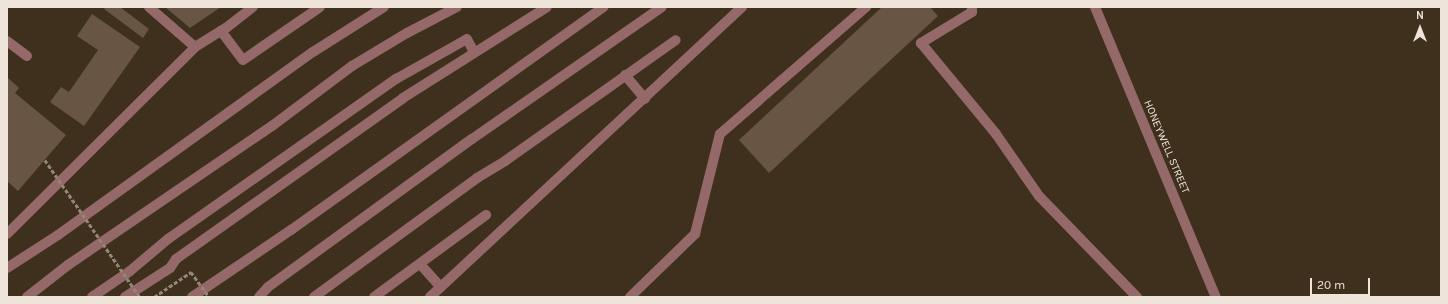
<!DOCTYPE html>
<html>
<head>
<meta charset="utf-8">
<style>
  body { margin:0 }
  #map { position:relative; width:1448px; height:304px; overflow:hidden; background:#3f301e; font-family:Karla,sans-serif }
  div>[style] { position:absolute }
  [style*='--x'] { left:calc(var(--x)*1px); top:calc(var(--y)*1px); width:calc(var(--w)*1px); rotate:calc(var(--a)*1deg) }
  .building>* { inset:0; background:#685544 }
  .minor>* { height:10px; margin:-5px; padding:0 5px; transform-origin:5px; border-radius:5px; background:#956969 }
  .path-bridge>* { height:2.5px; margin-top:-1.25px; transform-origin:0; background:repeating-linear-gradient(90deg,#938677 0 4px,transparent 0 6px) }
  span { translate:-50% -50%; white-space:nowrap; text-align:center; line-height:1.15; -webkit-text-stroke:3px #3f301e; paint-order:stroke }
  .street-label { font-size:11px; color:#eee4d9 }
  .frame { position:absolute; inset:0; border:8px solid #eee4d9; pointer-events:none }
  .north { position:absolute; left:1400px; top:8px; width:40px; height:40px; -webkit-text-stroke:3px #3f301e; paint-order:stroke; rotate:0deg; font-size:11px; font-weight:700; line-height:16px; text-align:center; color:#eee4d9 }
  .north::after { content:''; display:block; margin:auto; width:14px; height:18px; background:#eee4d9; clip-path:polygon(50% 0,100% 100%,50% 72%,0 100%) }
  .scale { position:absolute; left:1310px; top:278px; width:60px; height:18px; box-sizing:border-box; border:2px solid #eee4d9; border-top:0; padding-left:5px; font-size:12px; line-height:14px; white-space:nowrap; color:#eee4d9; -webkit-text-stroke:3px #3f301e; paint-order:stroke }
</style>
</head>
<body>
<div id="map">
  <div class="building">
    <div style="clip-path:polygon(106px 7px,120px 7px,149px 29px,143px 38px,104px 9px)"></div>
    <div style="clip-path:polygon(165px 7px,221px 7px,190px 28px)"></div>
    <div style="clip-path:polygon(882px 7px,930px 7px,938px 16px,769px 173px,739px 140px)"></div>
    <div style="clip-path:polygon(92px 14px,140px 47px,84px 126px,50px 102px,61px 87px,69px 92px,98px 50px,77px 36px)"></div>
    <div style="clip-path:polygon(7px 77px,19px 88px,15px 93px,66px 135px,18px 191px,7px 181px)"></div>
  </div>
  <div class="minor">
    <div style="--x:149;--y:7;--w:61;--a:41"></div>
    <div style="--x:972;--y:7;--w:5;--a:90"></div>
    <div style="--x:972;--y:12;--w:60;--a:148.7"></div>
    <div style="--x:921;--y:43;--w:118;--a:50.5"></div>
    <div style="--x:996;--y:134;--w:75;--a:55.3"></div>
    <div style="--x:1039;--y:196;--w:141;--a:45.9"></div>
    <div style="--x:1095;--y:7;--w:314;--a:67.4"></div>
    <div style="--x:221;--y:31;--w:36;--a:53"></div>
    <div style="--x:243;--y:60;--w:93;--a:-34.5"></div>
    <div style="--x:7;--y:41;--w:25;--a:37"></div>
    <div style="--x:625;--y:75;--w:31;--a:50"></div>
    <div style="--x:7;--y:234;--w:265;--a:-44.8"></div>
    <div style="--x:195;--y:47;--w:36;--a:-32"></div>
    <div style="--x:226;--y:28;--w:34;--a:-38"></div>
    <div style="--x:420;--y:264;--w:31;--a:48"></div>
    <div style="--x:7;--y:268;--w:61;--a:-32.9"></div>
    <div style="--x:58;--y:235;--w:314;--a:-35.7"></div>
    <div style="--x:313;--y:52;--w:84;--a:-32.4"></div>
    <div style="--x:27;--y:297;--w:52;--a:-38"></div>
    <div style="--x:68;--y:265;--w:247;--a:-34.3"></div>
    <div style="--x:272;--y:126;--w:100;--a:-36.9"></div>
    <div style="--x:352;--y:66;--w:64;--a:-31"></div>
    <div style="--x:407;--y:33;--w:56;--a:-27.5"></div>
    <div style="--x:92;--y:297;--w:46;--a:-34.4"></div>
    <div style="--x:130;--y:271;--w:50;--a:-40.1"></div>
    <div style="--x:168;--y:239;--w:279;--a:-35.1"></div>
    <div style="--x:396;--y:79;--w:81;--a:-29.4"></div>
    <div style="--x:467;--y:39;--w:15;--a:62"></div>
    <div style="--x:125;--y:297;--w:54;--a:-32.8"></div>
    <div style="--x:170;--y:268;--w:11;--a:-56"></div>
    <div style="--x:176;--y:259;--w:278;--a:-35.3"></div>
    <div style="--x:403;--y:98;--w:170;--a:-32.3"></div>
    <div style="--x:192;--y:297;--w:120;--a:-34.1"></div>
    <div style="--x:291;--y:230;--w:384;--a:-35.5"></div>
    <div style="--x:259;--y:297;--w:13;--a:-48"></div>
    <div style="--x:268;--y:287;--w:252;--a:-36"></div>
    <div style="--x:472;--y:139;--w:231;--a:-34.8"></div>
    <div style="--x:314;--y:297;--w:202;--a:-36.1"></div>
    <div style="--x:477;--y:178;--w:33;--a:-31"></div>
    <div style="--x:505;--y:161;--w:209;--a:-35.3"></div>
    <div style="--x:374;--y:297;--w:139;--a:-36.2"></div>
    <div style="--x:430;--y:297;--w:426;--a:-42.9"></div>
    <div style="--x:630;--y:297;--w:91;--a:-44.1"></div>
    <div style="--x:695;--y:234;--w:103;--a:-76"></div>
    <div style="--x:720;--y:134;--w:194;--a:-41"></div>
  </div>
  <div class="path-bridge">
    <div style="--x:45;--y:160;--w:167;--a:55.3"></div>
    <div style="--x:154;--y:297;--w:45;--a:-34"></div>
    <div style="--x:191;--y:272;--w:31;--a:54"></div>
  </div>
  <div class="street-label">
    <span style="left:1166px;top:147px;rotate:67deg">HONEYWELL STREET</span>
  </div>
  <div class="frame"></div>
  <div class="north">N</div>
  <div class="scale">20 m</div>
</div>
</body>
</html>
